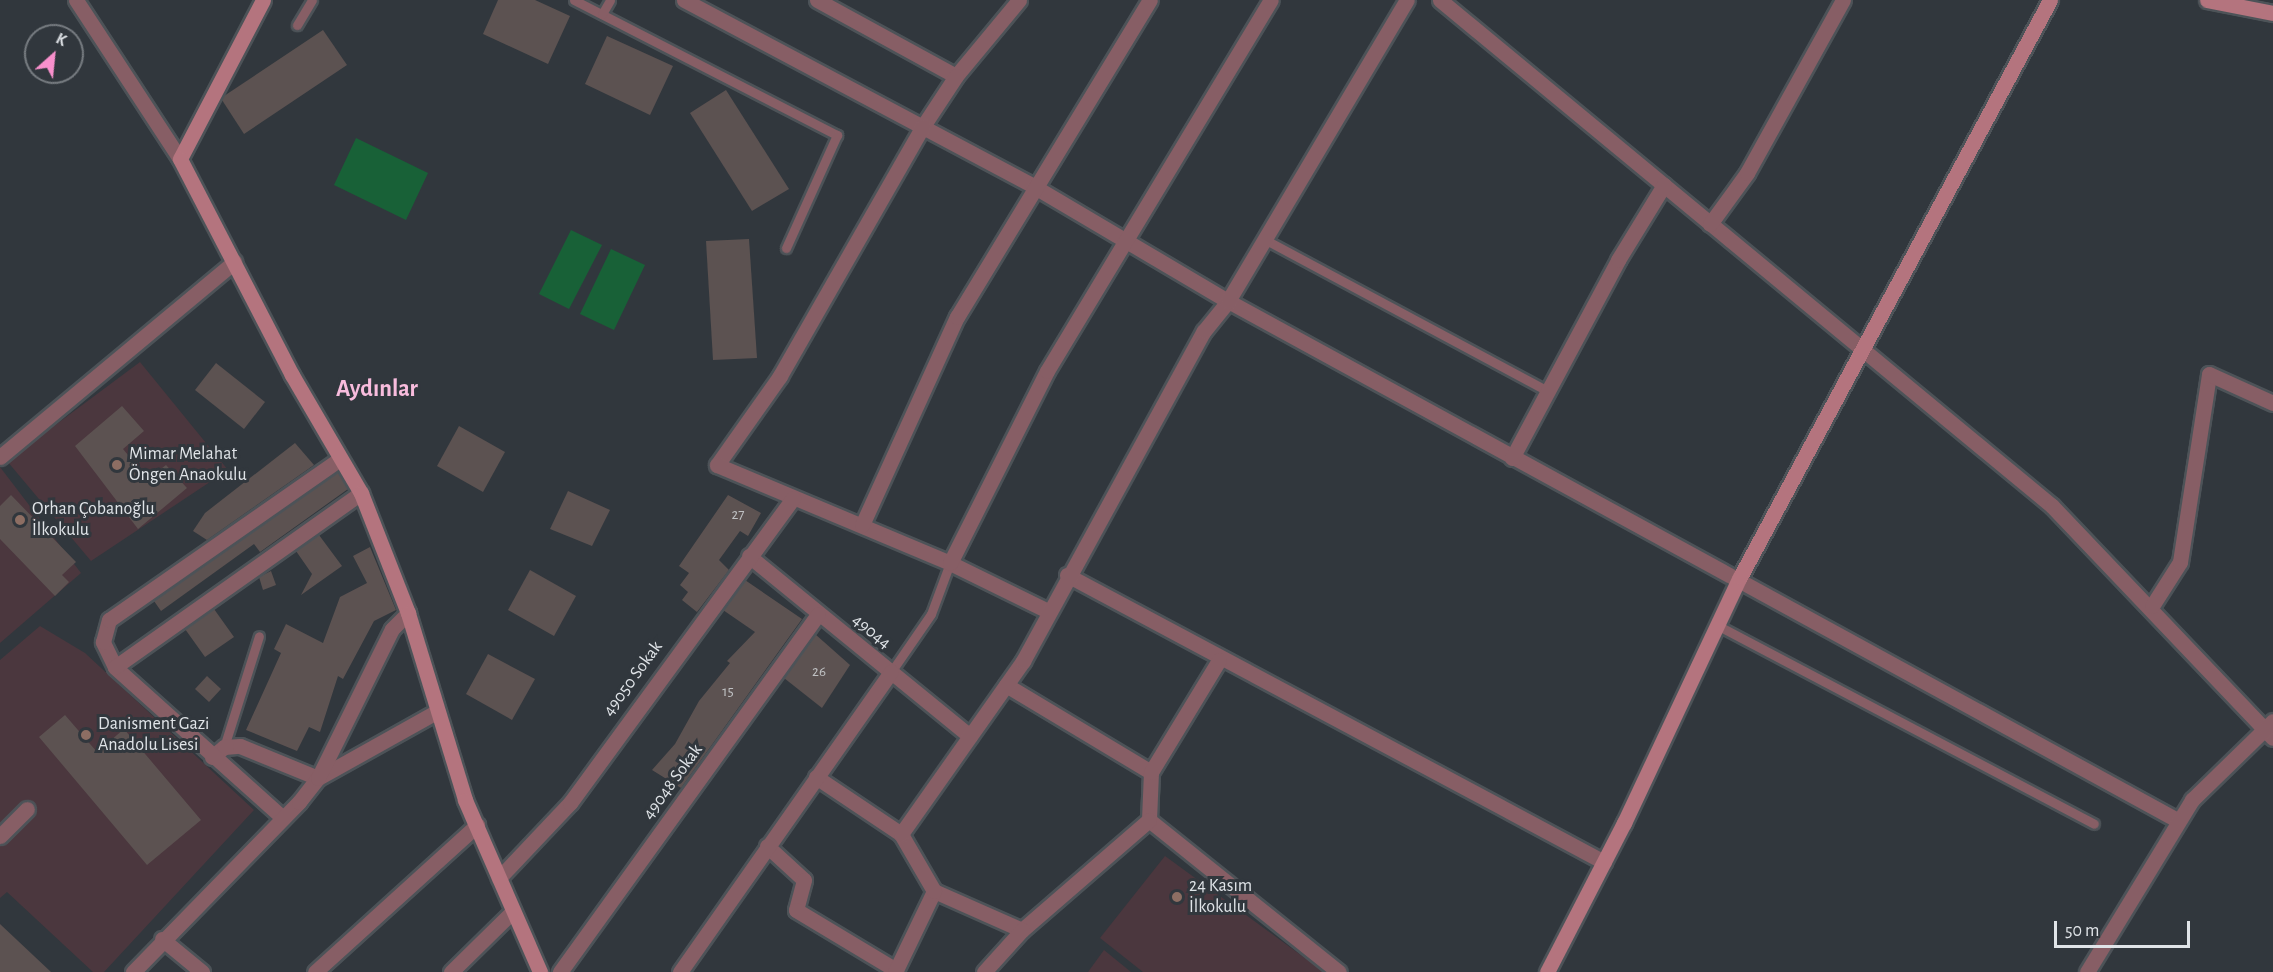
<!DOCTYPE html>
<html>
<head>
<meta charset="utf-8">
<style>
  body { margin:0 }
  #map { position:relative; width:2273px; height:972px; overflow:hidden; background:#31373d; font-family:"Alegreya Sans",sans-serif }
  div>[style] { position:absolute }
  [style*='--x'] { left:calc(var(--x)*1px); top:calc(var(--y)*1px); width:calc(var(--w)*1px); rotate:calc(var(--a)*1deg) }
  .education>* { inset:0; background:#4b373e }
  .green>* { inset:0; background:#186137 }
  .building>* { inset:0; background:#5c5251 }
  .roads { filter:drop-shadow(2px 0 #4d5358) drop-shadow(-2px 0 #4d5358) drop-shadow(0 2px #4d5358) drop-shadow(0 -2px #4d5358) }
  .lane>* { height:9px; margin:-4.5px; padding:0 4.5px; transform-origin:4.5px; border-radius:4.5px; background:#875e65 }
  .street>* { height:15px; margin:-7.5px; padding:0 7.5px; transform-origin:7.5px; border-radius:7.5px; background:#875e65 }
  .secondary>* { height:15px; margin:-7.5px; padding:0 7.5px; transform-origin:7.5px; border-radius:7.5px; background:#b4747e }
  .dots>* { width:16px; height:16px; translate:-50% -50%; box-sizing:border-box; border:3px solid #31373d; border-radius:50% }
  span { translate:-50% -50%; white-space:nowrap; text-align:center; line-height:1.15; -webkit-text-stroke:6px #31373d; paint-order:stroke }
  .number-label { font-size:15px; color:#bfc0c2 }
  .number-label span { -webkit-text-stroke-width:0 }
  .poi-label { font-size:18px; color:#e0e4e8 }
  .left { translate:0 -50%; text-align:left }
  .street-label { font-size:18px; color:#e0e4e8 }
  .district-label { font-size:24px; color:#f8bcdd; font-weight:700 }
  .north { position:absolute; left:24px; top:24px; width:60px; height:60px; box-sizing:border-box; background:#31373d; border:2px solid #777c81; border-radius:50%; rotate:27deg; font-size:16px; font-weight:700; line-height:24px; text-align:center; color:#e0e4e8 }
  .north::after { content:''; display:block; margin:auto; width:21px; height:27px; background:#f890cc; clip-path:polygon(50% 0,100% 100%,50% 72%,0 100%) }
  .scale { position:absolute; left:2054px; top:921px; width:136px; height:27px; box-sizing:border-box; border:3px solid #e0e4e8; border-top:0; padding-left:8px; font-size:18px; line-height:21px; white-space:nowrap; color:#e0e4e8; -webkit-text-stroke:4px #31373d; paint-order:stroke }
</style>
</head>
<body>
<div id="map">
  <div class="education">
    <div style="clip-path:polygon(140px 362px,228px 470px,91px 561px,7px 461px)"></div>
    <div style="clip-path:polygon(0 467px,81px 573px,0 643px)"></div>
    <div style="clip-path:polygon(40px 626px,85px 653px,254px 810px,104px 972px,93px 972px,7px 892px,0 898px,0 660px)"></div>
    <div style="clip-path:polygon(1165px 856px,1324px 972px,1143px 972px,1100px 938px)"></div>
    <div style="clip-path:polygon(1104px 950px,1131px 972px,1088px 972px)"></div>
  </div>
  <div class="green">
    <div style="clip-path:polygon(356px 138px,428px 173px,406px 220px,334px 185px)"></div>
    <div style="clip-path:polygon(571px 230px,602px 245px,569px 309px,539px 294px)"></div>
    <div style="clip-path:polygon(611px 249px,645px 265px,614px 330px,580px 314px)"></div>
  </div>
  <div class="building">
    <div style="clip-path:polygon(498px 0,535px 0,570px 16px,548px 64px,483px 34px)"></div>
    <div style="clip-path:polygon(323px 30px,347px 65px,244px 134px,222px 100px,224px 96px)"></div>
    <div style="clip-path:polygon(607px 36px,673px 66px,650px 115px,585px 84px)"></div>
    <div style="clip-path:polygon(726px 90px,789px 189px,752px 211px,690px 113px)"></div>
    <div style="clip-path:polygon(749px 239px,757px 358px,713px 360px,706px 241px)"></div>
    <div style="clip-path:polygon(216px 363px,265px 402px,244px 429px,195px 390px)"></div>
    <div style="clip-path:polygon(122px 406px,144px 431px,123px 449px,148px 479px,166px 465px,187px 488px,138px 529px,75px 446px)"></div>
    <div style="clip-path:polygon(459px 426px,505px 452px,483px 492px,437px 466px)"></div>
    <div style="clip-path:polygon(295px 443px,314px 465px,207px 540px,193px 531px,205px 513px)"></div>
    <div style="clip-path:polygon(338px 472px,348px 489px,260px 552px,254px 544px,161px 611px,154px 601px)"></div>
    <div style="clip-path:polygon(568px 491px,610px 510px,592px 546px,550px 529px)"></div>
    <div style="clip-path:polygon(11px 495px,76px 562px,62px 575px,69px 582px,55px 596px,0 539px,0 506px)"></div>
    <div style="clip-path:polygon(728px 495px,761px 513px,748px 536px,740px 531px,719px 560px,729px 570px,697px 612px,682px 600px,688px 592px,680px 585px,689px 573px,679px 566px)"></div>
    <div style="clip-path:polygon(319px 535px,342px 566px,301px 595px,312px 574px,296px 551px)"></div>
    <div style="clip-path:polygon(370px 547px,396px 610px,374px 621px,343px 679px,338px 676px,320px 732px,309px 727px,297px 751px,246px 730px,281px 653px,274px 649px,286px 624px,323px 643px,340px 597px,367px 583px,353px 556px)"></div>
    <div style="clip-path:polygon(530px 570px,576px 596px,554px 636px,508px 610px)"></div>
    <div style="clip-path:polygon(271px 571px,276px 585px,263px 590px,259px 577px)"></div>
    <div style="clip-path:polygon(745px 580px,802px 619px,681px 788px,652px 770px,675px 744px,699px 701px,730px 663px,727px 661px,755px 632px,723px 610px)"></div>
    <div style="clip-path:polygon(214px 609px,234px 637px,205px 657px,185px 629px)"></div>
    <div style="clip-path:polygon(815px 634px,850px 665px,822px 708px,784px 678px)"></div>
    <div style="clip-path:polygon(488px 654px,535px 679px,512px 720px,466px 694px)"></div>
    <div style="clip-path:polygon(207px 676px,221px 689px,209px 702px,195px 689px)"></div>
    <div style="clip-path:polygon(65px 715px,97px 752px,124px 729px,201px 820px,147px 865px,39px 737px)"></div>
    <div style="clip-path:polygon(0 924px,51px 972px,0 972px)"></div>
  </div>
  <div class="roads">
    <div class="lane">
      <div style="--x:574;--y:0;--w:296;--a:27.2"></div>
      <div style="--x:837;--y:135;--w:124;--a:114.3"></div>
      <div style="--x:602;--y:14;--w:16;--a:-60"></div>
      <div style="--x:297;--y:25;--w:29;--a:-59"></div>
      <div style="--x:1264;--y:239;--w:321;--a:28.2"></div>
      <div style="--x:1717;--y:625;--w:426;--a:27.8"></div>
      <div style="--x:891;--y:672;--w:70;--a:-55.4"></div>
      <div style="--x:931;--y:614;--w:54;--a:-69.6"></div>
      <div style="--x:224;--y:747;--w:116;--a:-72.5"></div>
    </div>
    <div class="street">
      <div style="--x:76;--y:0;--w:190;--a:56.8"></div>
      <div style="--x:684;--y:0;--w:398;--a:28"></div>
      <div style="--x:1035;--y:187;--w:224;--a:30.6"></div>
      <div style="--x:1228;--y:301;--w:1082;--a:28.67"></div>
      <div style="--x:817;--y:0;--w:158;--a:28.7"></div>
      <div style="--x:1019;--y:0;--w:99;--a:129.7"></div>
      <div style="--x:956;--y:76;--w:60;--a:123.4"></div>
      <div style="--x:923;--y:126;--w:288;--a:119.8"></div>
      <div style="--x:780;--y:376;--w:109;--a:125.3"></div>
      <div style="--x:717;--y:465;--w:253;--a:22.8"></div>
      <div style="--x:950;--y:563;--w:109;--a:26.1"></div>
      <div style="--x:1440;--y:0;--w:794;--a:39.58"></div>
      <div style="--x:2052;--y:506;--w:320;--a:46.4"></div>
      <div style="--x:1710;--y:224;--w:63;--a:-54"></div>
      <div style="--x:1747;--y:173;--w:198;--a:-61"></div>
      <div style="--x:0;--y:457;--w:305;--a:-39.8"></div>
      <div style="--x:1512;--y:458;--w:225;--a:-61.8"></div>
      <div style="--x:1618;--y:260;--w:88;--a:-58.5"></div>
      <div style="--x:862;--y:525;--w:229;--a:-65.5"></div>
      <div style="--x:957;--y:317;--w:371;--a:-58.7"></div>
      <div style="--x:749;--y:556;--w:285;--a:39.2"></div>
      <div style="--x:950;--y:563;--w:215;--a:-63.2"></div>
      <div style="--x:1047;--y:371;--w:433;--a:-58.9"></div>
      <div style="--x:1067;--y:575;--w:609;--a:28.12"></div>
      <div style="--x:2152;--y:606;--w:52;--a:-57.5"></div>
      <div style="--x:2180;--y:562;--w:190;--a:-81.2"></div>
      <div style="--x:2209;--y:374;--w:70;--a:24.4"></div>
      <div style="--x:115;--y:667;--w:28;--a:-116"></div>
      <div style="--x:103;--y:642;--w:23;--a:-75"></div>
      <div style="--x:109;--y:620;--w:282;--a:-34.9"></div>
      <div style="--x:1006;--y:685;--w:169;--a:31"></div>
      <div style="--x:1151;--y:772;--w:48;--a:92.4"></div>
      <div style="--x:1149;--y:820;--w:243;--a:38.7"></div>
      <div style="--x:212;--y:757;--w:16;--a:-40"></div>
      <div style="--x:224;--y:747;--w:16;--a:-4"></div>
      <div style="--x:240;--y:746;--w:84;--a:22.3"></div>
      <div style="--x:318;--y:778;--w:137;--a:-29.2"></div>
      <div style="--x:1151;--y:772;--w:131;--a:-58.7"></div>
      <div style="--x:816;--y:777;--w:102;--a:33.8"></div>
      <div style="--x:283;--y:818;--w:226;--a:-138.1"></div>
      <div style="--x:115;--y:667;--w:301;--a:-35.3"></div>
      <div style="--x:0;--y:836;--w:38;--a:-45"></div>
      <div style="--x:767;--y:846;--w:50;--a:42.6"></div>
      <div style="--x:804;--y:880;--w:31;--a:105"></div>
      <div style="--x:796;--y:910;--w:117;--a:31"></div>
      <div style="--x:499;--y:878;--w:103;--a:-46.6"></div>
      <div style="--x:570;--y:803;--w:378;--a:-53.8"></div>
      <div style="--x:934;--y:891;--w:96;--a:23.9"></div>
      <div style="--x:1022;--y:930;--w:168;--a:-40.9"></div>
      <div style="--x:162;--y:939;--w:52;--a:39.5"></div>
      <div style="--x:133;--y:972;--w:238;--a:-45.7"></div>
      <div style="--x:299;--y:802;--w:31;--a:-52"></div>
      <div style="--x:318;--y:778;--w:166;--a:-63.6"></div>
      <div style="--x:392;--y:629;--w:23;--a:-45"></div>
      <div style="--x:315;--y:972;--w:219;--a:-42.2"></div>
      <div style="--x:451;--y:972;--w:87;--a:-44.5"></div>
      <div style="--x:560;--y:972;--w:441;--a:-54.2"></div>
      <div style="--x:680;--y:972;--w:367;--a:-54.9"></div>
      <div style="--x:895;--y:972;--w:90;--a:-64.3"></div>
      <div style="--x:934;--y:891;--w:66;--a:-120.1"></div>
      <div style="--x:901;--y:834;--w:212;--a:-54.8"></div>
      <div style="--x:1023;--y:661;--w:376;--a:-61.3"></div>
      <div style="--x:1204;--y:331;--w:38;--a:-51"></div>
      <div style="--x:1228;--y:301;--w:350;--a:-59.3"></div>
      <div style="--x:984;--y:972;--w:57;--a:-47.9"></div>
      <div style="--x:2087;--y:972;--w:202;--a:-58.6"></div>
      <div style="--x:2192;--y:800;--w:113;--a:-44.3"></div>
    </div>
    <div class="secondary">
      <div style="--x:263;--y:0;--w:179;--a:117.6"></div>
      <div style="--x:180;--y:159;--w:243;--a:62.6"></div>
      <div style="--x:292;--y:375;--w:137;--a:59.7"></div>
      <div style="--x:361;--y:493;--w:129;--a:68.6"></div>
      <div style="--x:408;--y:613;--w:195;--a:73"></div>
      <div style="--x:465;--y:800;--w:188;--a:66.4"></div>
      <div style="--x:2207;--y:0;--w:67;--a:11.1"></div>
      <div style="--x:1547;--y:972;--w:168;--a:-62.7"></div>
      <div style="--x:1624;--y:823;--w:272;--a:-64.8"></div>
      <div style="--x:1740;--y:577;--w:655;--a:-61.75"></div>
    </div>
  </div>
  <div class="dots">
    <div style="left:117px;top:465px;background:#8d6e63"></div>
    <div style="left:20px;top:520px;background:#8d6e63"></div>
    <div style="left:86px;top:735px;background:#8d6e63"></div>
    <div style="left:1177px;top:897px;background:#8d6e63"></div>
  </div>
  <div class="number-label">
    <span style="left:738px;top:515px">27</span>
    <span style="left:819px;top:672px">26</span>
    <span style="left:728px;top:692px">15</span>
  </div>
  <div class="poi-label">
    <span class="left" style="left:129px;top:465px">Mimar Melahat<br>Öngen Anaokulu</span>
    <span class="left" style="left:32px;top:520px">Orhan Çobanoğlu<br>İlkokulu</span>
    <span class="left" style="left:98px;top:735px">Danisment Gazi<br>Anadolu Lisesi</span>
    <span class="left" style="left:1189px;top:897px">24 Kasım<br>İlkokulu</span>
  </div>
  <div class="street-label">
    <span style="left:871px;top:632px;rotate:39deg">49044</span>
    <span style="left:633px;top:679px;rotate:-54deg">49050 Sokak</span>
    <span style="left:673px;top:782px;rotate:-54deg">49048 Sokak</span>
  </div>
  <div class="district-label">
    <span style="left:377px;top:390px">Aydınlar</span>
  </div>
  <div class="north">K</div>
  <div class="scale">50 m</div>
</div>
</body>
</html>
